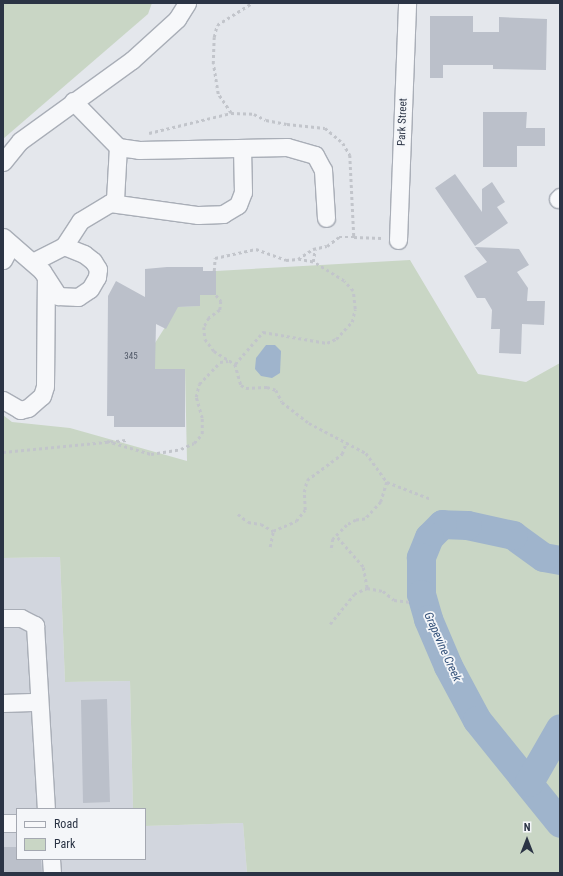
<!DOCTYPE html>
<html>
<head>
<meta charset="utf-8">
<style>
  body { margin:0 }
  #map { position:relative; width:563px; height:876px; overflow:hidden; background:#e4e7ec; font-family:"Roboto Condensed",sans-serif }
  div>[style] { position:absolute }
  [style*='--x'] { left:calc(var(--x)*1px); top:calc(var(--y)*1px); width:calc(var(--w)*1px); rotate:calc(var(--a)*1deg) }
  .built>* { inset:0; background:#d2d6de }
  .green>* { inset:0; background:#c9d6c5 }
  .water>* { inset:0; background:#9fb4cc }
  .river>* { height:29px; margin:-14.5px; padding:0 14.5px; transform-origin:14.5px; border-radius:14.5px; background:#9fb4cc }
  .building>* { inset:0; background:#bbc0ca }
  .path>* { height:2.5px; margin-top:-1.25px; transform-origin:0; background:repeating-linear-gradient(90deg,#c2c5cb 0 3px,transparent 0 6px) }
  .roads { filter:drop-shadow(1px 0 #a9aeb7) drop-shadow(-1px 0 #a9aeb7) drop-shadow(0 1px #a9aeb7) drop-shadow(0 -1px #a9aeb7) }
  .minor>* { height:17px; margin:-8.5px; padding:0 8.5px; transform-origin:8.5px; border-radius:8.5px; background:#f7f8fa }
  span { translate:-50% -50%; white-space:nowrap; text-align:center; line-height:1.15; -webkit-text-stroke:3.5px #f4f6f9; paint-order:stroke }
  .number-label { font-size:9px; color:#4f5766 }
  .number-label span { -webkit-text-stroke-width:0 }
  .street-label { font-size:11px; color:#2b3445 }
  .water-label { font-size:12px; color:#34527a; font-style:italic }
  .frame { position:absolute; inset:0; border:4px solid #2b3445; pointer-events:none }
  .legend { position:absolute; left:16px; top:808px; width:130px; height:52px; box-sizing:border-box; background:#f4f6f9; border:1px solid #a4a8b1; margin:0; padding:5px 7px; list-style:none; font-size:12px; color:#2b3445 }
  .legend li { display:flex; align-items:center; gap:8px; height:20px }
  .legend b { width:20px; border:1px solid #a4a8b1 }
  .north { position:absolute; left:507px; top:820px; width:40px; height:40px; -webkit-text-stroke:3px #f4f6f9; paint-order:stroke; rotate:0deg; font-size:11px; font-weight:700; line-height:16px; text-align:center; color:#2b3445 }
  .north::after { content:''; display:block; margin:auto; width:14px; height:18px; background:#2b3445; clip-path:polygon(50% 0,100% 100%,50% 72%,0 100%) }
</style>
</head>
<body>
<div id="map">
  <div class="built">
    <div style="clip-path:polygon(60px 557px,65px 682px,130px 681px,133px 809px,17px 809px,17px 859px,145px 859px,145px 826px,243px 823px,247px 873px,3px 873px,3px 558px)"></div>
  </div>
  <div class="green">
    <div style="clip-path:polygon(3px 3px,152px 3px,148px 14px,3px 139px)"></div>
    <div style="clip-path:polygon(410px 260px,478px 374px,526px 382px,560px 363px,560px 873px,247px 873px,243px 823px,145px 826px,145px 809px,133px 809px,130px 681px,65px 682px,60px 557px,3px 558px,3px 415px,12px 422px,70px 428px,187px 461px,185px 369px,155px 369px,155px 343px,174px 313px,163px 307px,200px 306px,200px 295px,216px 295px,216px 271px)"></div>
  </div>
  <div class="water">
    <div style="clip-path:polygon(266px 345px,275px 345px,281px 351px,280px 373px,272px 378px,261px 376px,255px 369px,256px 358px)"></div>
  </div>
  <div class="river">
    <div style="--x:560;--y:560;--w:17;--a:-170"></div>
    <div style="--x:543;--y:557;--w:37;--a:-144"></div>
    <div style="--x:513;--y:535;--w:47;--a:-167.7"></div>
    <div style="--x:467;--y:525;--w:25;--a:-178"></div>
    <div style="--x:442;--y:524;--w:18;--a:135"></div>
    <div style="--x:429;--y:537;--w:22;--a:112"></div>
    <div style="--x:421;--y:557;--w:37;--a:90"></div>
    <div style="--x:421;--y:594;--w:26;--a:74"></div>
    <div style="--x:428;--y:619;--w:51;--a:66.9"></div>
    <div style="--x:448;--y:666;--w:61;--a:61.8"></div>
    <div style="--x:477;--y:720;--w:132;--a:51.1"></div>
    <div style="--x:529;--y:782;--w:62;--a:-60.1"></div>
  </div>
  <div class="building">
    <div style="clip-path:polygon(430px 16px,473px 16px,473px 32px,499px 32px,499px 17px,547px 19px,546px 70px,493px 69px,493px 65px,443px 65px,443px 78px,430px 78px)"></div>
    <div style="clip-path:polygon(483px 112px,527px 112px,526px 128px,545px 128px,545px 146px,517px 146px,517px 167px,483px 167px)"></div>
    <div style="clip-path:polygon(455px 174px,482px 212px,482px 189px,492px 182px,505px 202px,497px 207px,508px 223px,475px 246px,435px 188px)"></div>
    <div style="clip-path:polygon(475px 247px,519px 249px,529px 265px,517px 272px,528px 288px,527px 301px,545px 301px,544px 325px,522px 324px,521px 354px,499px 353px,500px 329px,491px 329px,492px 310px,485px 298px,477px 298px,464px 276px,487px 262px)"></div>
    <div style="clip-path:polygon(167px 267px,203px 267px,203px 271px,216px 271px,216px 295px,200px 295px,200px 306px,178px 307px,166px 329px,156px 324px,155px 369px,185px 369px,185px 427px,114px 427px,114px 416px,107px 416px,108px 296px,116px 281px,145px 297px,145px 269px)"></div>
    <div style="clip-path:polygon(107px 699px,110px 802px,83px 803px,81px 700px)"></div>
    <div style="clip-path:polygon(3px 847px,17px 847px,17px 859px,41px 859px,42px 873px,3px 873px)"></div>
  </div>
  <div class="path">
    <div style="--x:231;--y:113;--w:23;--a:-124"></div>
    <div style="--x:218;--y:94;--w:30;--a:-99"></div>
    <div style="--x:213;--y:64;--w:27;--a:-88"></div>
    <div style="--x:214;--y:37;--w:12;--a:-76"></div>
    <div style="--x:217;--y:25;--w:41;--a:-32.2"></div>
    <div style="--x:149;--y:133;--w:84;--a:-13.7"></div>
    <div style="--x:231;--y:113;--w:23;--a:2"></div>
    <div style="--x:254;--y:114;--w:13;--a:27"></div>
    <div style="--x:266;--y:120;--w:21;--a:11"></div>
    <div style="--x:287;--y:124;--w:38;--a:6"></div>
    <div style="--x:325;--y:128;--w:23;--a:40"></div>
    <div style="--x:343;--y:143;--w:14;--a:60"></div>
    <div style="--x:350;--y:155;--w:82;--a:87.2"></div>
    <div style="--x:354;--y:237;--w:28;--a:2"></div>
    <div style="--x:313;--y:262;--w:13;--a:-81"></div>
    <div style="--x:214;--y:271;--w:13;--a:-86"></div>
    <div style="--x:215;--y:258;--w:42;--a:-12.4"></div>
    <div style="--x:256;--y:249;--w:32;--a:20"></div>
    <div style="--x:286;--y:260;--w:12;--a:-5"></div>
    <div style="--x:298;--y:259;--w:18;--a:-34"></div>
    <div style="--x:313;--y:249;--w:14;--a:-12"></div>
    <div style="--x:327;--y:246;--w:15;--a:-37"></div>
    <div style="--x:339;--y:237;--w:15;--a:0"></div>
    <div style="--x:216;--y:295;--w:8;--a:50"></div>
    <div style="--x:221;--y:301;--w:9;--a:96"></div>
    <div style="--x:220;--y:310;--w:14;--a:144"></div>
    <div style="--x:209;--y:318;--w:10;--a:119"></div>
    <div style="--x:204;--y:327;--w:12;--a:85"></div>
    <div style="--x:205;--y:339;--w:15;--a:53"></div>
    <div style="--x:214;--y:351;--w:25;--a:32"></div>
    <div style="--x:235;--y:364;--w:43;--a:-48.8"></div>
    <div style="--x:263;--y:332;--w:65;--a:9.8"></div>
    <div style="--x:327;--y:343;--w:10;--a:-24"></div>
    <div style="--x:336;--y:339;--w:23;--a:-47"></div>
    <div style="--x:352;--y:322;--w:13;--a:-77"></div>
    <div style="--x:355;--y:309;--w:18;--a:-96"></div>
    <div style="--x:353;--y:291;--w:13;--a:-132"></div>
    <div style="--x:344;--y:281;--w:36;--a:-148"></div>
    <div style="--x:313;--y:262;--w:15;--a:-169"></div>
    <div style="--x:235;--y:364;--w:22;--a:74"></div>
    <div style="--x:241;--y:385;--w:6;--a:31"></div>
    <div style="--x:246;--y:388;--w:21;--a:-3"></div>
    <div style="--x:267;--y:387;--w:9;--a:18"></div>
    <div style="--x:276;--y:390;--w:13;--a:63"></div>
    <div style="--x:282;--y:402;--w:34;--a:38"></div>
    <div style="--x:309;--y:423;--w:64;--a:27.8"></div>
    <div style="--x:366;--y:453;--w:36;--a:54"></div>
    <div style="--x:387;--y:482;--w:21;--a:107"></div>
    <div style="--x:381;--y:502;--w:23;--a:133"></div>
    <div style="--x:365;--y:519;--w:9;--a:174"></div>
    <div style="--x:356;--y:520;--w:10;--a:151"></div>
    <div style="--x:347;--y:525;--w:20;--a:135"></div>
    <div style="--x:333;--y:539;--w:12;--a:99"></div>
    <div style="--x:107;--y:441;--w:46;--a:16.5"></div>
    <div style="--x:151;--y:454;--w:30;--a:-9"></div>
    <div style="--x:181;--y:449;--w:14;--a:-25"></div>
    <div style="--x:194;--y:443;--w:12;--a:-48"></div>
    <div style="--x:202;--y:434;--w:16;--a:-90"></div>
    <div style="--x:202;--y:418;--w:22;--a:-106"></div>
    <div style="--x:196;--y:397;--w:13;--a:-77"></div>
    <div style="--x:199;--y:384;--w:30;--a:-46"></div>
    <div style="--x:220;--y:362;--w:8;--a:-7"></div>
    <div style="--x:3;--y:452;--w:124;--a:-5.6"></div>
    <div style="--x:387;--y:482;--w:47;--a:21.1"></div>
    <div style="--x:238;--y:514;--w:13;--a:39"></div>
    <div style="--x:248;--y:522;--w:13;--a:9"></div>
    <div style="--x:261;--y:524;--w:14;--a:30"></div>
    <div style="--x:273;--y:531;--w:25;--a:-23"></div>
    <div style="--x:296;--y:521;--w:14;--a:-51"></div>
    <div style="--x:305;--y:510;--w:18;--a:-93"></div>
    <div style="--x:304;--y:492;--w:12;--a:-76"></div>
    <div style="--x:307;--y:480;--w:44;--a:-36.6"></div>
    <div style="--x:342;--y:454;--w:12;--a:-70"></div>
    <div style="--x:270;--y:547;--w:16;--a:-79"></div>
    <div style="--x:367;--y:588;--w:16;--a:11"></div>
    <div style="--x:383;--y:591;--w:14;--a:39"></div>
    <div style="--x:394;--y:600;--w:17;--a:7"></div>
    <div style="--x:330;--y:624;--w:38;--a:-51"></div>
    <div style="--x:354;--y:594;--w:14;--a:-25"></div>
    <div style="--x:367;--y:588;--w:21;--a:-101"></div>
    <div style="--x:363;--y:567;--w:41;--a:-131.1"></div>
  </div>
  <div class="roads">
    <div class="minor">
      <div style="--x:73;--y:101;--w:64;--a:45.6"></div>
      <div style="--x:118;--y:147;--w:21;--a:8"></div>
      <div style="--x:139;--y:150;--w:148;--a:-1.2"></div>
      <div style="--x:287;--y:147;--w:29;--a:16"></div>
      <div style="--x:315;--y:155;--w:17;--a:62"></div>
      <div style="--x:323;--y:170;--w:48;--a:86.4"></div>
      <div style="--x:3;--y:162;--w:27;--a:-51"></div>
      <div style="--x:20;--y:141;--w:138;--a:-35.9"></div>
      <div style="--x:132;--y:60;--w:61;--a:-42.3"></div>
      <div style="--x:177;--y:19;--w:19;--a:-58"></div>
      <div style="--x:558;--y:199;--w:3;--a:-45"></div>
      <div style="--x:110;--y:203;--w:89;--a:7.8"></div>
      <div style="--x:198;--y:215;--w:25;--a:-2"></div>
      <div style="--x:223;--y:214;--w:17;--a:-31"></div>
      <div style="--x:238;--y:205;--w:14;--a:-69"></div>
      <div style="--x:243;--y:192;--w:43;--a:-91.3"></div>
      <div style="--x:3;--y:237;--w:52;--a:41.1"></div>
      <div style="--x:42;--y:271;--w:30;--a:57"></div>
      <div style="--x:58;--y:296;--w:20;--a:3"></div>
      <div style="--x:78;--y:297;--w:14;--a:-34"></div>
      <div style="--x:90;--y:289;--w:14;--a:-60"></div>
      <div style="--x:97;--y:277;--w:8;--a:-83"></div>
      <div style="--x:98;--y:269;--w:9;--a:-122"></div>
      <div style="--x:93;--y:261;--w:11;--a:-142"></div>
      <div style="--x:84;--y:254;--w:22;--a:-158"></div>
      <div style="--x:64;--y:246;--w:35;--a:153"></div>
      <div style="--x:398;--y:240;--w:237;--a:-87.8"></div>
      <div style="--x:64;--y:246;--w:30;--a:-57"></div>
      <div style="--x:80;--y:221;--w:41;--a:-31"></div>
      <div style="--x:115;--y:200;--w:53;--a:-86.8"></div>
      <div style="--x:3;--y:260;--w:17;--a:-62"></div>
      <div style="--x:3;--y:400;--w:20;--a:30"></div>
      <div style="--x:20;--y:410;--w:8;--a:-14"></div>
      <div style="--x:28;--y:408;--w:18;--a:-41"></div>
      <div style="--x:42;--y:396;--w:10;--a:-73"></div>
      <div style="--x:45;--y:386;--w:108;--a:-89.5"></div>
      <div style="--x:3;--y:618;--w:18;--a:0"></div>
      <div style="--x:21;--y:618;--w:16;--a:27"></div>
      <div style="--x:35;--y:625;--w:184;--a:86.6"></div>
      <div style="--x:3;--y:703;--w:36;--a:-2"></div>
      <div style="--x:3;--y:823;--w:14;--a:0"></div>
      <div style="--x:51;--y:859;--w:14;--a:86"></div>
    </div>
  </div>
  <div class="number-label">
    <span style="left:131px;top:356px">345</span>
  </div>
  <div class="street-label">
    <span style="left:403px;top:122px;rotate:-88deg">Park Street</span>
  </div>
  <div class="water-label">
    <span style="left:442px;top:647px;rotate:66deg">Grapevine Creek</span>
  </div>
  <div class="frame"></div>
  <ul class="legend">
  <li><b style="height:5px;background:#f7f8fa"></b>Road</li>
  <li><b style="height:11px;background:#c9d6c5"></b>Park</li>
  </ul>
  <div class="north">N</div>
</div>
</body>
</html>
